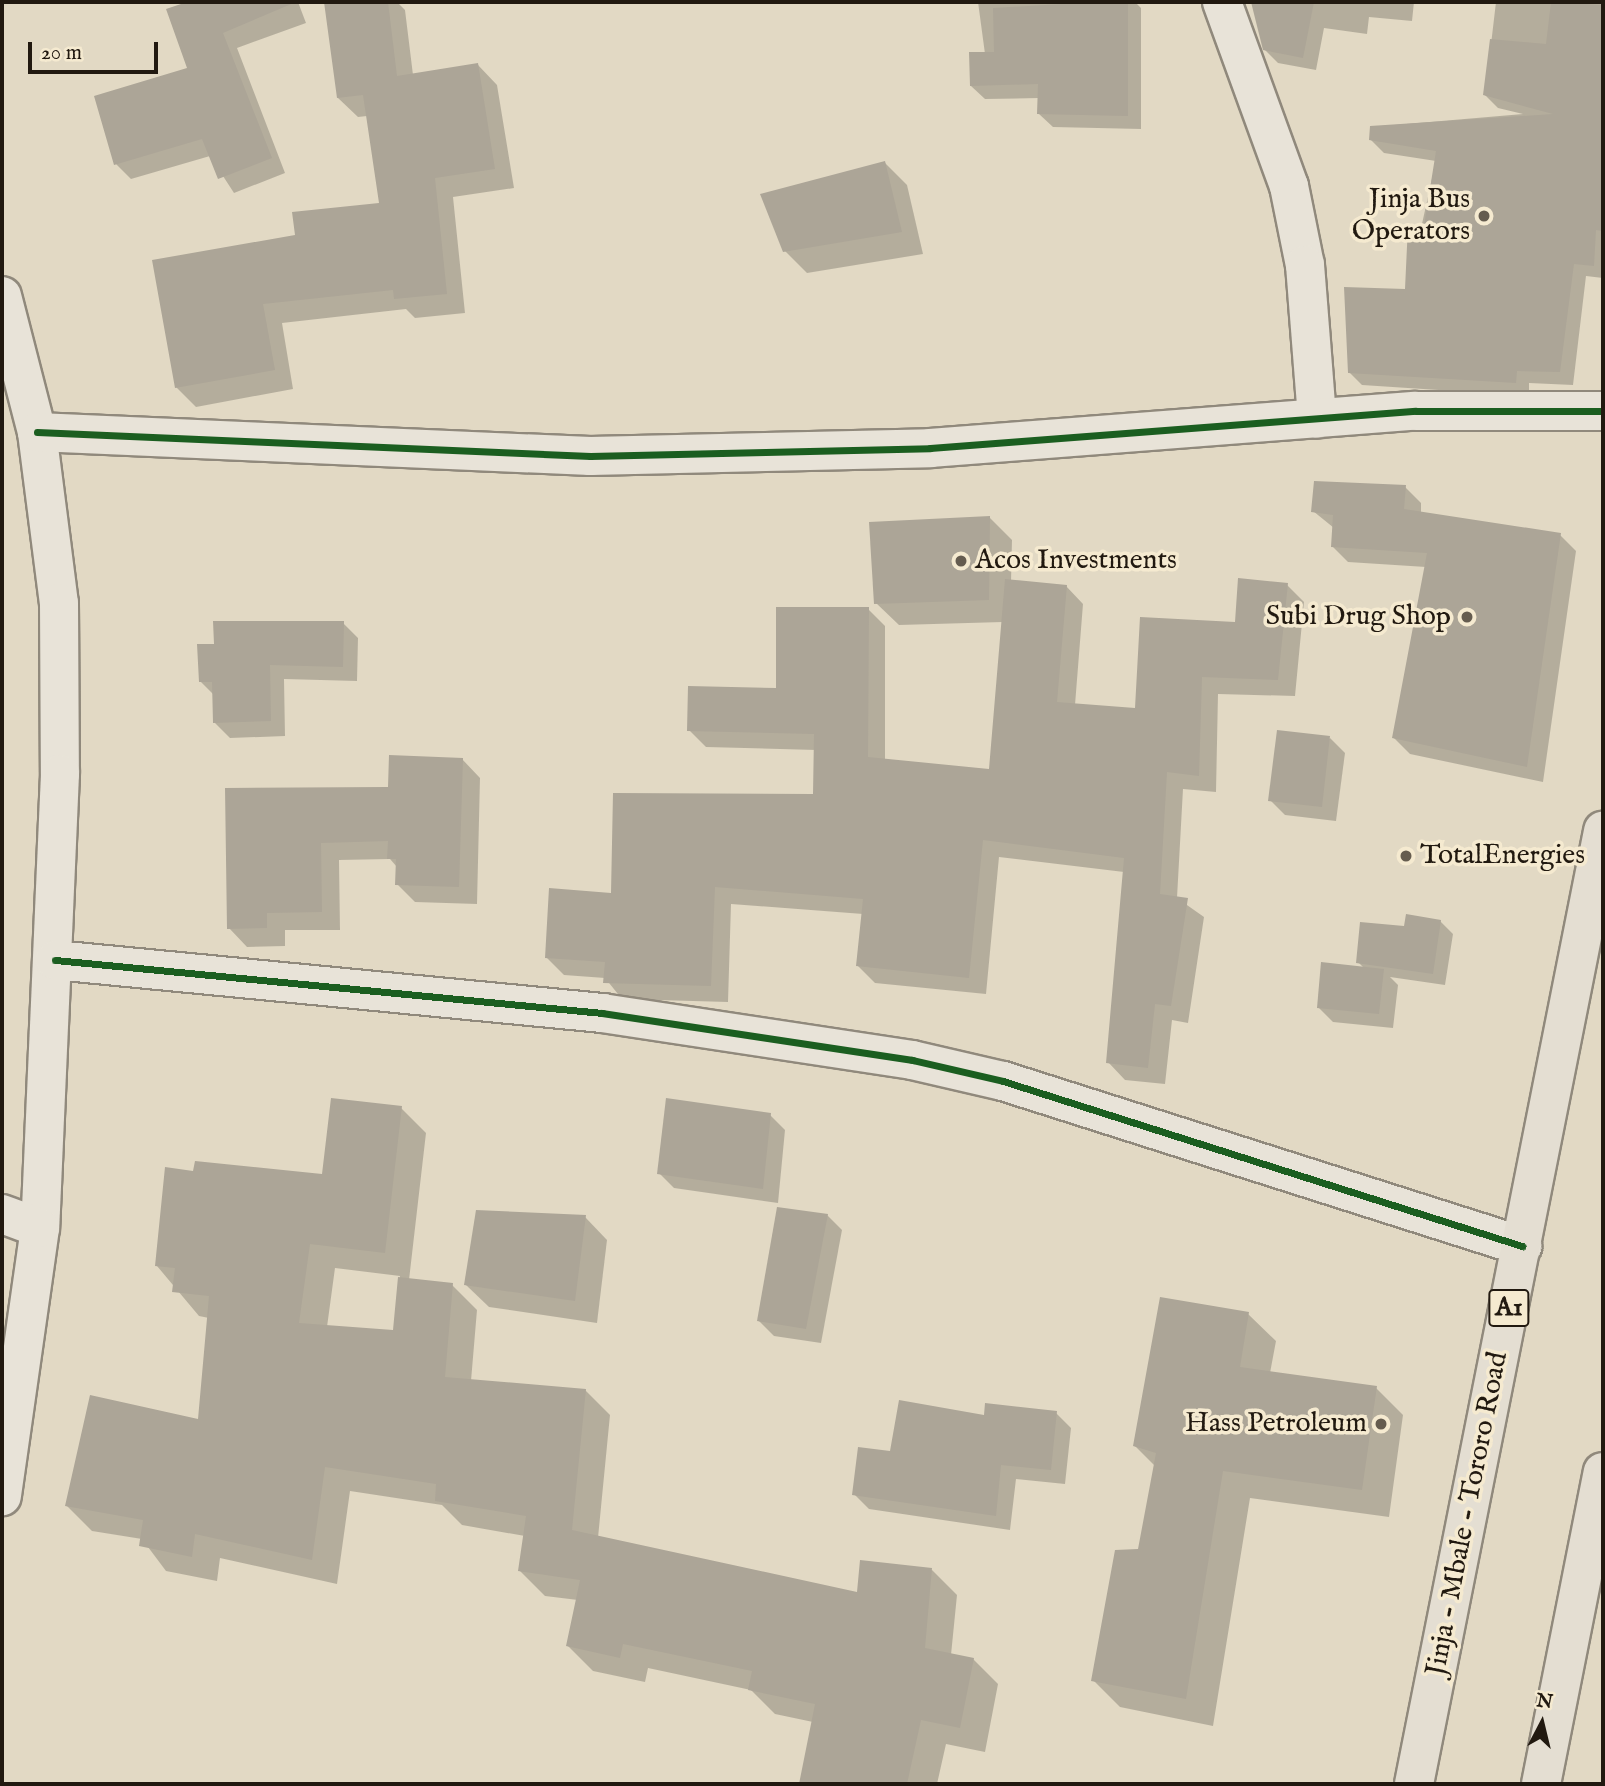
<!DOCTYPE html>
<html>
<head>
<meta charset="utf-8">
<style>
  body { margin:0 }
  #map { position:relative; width:1605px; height:1786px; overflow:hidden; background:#e2d9c4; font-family:"IM FELL English",serif }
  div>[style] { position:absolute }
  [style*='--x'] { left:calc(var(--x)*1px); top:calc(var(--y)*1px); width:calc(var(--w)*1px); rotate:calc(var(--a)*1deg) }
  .shadow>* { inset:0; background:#0003 }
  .building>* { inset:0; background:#aca597 }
  .roads { filter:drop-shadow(2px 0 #90897c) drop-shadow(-2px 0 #90897c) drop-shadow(0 2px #90897c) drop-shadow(0 -2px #90897c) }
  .minor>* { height:38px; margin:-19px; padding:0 19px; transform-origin:19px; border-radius:19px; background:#e8e3d8 }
  .trunk>* { height:38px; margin:-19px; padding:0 19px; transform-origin:19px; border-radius:19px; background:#e4ded2 }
  .cycleway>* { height:7px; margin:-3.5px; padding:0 3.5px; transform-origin:3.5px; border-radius:3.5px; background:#1b5e20 }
  .dots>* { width:19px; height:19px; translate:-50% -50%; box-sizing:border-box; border:4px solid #f5ead0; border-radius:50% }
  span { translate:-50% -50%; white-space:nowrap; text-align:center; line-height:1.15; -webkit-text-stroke:7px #f5ead0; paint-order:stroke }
  .shield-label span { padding:2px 5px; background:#f5ead0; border:2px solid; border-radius:5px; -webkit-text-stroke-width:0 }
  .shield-label { font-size:26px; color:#211910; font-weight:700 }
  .poi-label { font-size:28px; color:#211910 }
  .right { translate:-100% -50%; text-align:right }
  .left { translate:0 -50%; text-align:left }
  .street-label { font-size:28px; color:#211910 }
  .frame { position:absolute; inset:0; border:4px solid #211910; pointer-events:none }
  .north { position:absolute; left:1507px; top:1688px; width:70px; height:70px; -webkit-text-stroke:5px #f5ead0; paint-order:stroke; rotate:7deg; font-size:19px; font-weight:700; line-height:28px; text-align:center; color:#211910 }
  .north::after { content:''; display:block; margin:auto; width:24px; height:32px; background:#211910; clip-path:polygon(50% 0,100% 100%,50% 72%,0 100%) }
  .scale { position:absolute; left:28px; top:42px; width:130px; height:32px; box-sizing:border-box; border:4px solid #211910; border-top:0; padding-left:9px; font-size:21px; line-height:24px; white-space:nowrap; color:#211910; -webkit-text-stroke:5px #f5ead0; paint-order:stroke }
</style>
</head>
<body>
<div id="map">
  <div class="shadow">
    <div style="clip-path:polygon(192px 2px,298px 2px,306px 23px,237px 48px,285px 173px,234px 193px,210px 156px,131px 179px,116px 164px,190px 69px,168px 10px)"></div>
    <div style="clip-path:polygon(326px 2px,397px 2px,405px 10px,413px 75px,478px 65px,497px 85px,514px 188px,453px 197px,465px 313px,415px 318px,406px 309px,282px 323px,293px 389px,196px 407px,176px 387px,297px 237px,381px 204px,367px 116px,358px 117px,338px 98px)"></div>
    <div style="clip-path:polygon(978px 2px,1135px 2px,1141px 8px,1141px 129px,1053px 127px,1039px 114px,1039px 98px,985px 99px,971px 86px,985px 54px)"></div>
    <div style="clip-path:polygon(1252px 2px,1414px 2px,1412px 21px,1369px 17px,1367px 34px,1324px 28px,1316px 70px,1278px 63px,1264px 49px)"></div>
    <div style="clip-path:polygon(1496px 2px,1603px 2px,1603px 278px,1586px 276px,1573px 385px,1529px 383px,1529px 396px,1362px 385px,1349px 372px,1407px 291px,1436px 161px,1384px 153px,1371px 140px,1371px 127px,1523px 114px,1498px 108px,1485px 95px)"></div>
    <div style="clip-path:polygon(885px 163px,907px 185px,923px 254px,807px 273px,785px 251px)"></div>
    <div style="clip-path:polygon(1405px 487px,1421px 503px,1421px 514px,1560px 535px,1576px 551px,1543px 782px,1410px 754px,1394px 738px,1426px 567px,1348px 562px,1332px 546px,1334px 528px,1313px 511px)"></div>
    <div style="clip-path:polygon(989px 517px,1012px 540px,1011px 582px,1066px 586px,1083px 604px,1075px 705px,1137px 710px,1287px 585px,1304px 602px,1295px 696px,1218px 694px,1216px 792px,1183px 789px,1177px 898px,1204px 917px,1188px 1023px,1172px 1020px,1165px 1084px,1125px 1080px,1108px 1062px,1124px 872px,999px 857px,986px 994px,875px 983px,858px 966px,863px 914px,731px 904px,728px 1002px,622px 999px,605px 978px,564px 975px,547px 958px,613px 894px,815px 796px,816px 750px,706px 747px,689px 730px,778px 690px,868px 609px,885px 626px,885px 761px,990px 771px,1003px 622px,899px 625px,876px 603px)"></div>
    <div style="clip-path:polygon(343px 623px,358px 638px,357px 681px,284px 679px,285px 736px,230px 738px,215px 723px,214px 695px,200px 681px,216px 646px)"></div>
    <div style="clip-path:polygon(1330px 738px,1345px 753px,1336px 821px,1285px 815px,1270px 800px)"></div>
    <div style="clip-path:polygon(462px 759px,480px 778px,477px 904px,415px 902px,397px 884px,397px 867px,390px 859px,339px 860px,340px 930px,285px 930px,285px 946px,247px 947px,229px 928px,227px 789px,390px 788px)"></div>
    <div style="clip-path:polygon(1440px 921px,1453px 934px,1445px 985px,1390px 977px,1398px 985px,1393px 1028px,1333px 1022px,1318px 1007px,1364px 968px,1358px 962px,1405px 928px)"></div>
    <div style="clip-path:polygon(evenodd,401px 1108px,426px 1133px,409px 1280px,452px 1285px,477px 1310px,471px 1381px,585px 1390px,610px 1415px,598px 1538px,858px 1594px,932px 1570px,957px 1595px,951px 1655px,973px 1659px,998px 1684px,985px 1752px,946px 1744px,937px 1784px,801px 1784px,813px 1722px,775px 1714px,751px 1690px,648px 1668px,645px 1682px,593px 1671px,568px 1646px,578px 1600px,545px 1596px,520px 1571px,525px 1536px,462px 1525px,442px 1505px,350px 1491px,337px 1584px,220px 1558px,217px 1581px,166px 1571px,142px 1539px,92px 1531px,67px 1506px,199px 1421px,209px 1318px,199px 1316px,157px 1266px,195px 1173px,324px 1176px,401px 1108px,335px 1268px,400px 1276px,394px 1332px,327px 1327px,335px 1268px)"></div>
    <div style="clip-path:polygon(770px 1115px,785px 1130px,778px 1203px,674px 1188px,659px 1173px)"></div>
    <div style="clip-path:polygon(827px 1215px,842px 1230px,821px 1343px,774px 1336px,759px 1321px)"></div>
    <div style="clip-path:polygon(585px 1217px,607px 1240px,597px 1323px,489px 1307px,466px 1285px)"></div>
    <div style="clip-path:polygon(1248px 1314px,1276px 1341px,1270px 1373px,1376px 1388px,1403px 1415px,1389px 1517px,1250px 1498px,1213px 1726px,1120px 1707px,1093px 1680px,1139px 1551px,1155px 1466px,1135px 1446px)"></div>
    <div style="clip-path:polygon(1056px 1413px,1071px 1428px,1065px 1484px,1016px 1479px,1010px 1530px,869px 1509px,854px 1494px,892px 1453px,985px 1417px)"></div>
  </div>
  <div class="building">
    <div style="clip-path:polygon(187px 2px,296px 2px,223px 33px,272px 158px,218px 179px,202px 139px,114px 165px,94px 96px,187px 68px,166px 9px)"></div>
    <div style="clip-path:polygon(324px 2px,388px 2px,397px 76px,478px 63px,495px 169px,435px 178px,447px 294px,394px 299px,393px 290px,263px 304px,275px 370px,175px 388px,152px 260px,295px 235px,292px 212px,379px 203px,363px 95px,337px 98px)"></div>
    <div style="clip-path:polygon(1096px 2px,1128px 2px,1128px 116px,1037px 114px,1038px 84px,970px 86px,969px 52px,994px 52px,993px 8px)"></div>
    <div style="clip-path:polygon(1251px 2px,1314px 2px,1303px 58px,1263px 50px)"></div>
    <div style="clip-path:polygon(1551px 2px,1603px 5px,1602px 231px,1596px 230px,1594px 266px,1574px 264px,1560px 372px,1517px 371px,1516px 383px,1348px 373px,1344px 287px,1405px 289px,1408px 225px,1424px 226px,1436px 151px,1369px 140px,1370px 126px,1553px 114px,1483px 95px,1490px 39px,1546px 44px)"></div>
    <div style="clip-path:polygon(885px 161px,902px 232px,783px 252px,760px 194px)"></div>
    <div style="clip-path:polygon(1314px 481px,1406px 485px,1404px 509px,1561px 533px,1527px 767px,1392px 738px,1427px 553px,1331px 547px,1333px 515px,1311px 512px)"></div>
    <div style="clip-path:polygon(990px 516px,989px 600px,874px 604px,869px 522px)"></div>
    <div style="clip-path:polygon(1238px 578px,1288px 583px,1278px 680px,1202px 677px,1199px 776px,1167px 772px,1160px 894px,1188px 898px,1171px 1006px,1155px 1004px,1148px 1068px,1106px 1063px,1124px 858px,983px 840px,969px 978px,856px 966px,863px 899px,715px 887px,711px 986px,603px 983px,605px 962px,545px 958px,549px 888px,611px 893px,613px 793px,813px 794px,814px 734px,687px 731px,688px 686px,776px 688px,776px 607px,869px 607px,868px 757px,989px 769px,1005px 579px,1067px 585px,1057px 702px,1135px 708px,1140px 617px,1235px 622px)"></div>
    <div style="clip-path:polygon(213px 621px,344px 621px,343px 667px,270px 665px,271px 721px,213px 723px,212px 682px,199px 682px,197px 644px,214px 644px)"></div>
    <div style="clip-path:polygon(1277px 730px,1330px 736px,1322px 807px,1268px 801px)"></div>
    <div style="clip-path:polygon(389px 755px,463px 758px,459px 887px,395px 885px,396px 859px,387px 859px,388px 841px,321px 843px,322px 912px,267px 913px,267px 928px,227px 929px,225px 788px,388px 787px)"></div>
    <div style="clip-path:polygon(1406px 914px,1441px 920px,1433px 974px,1356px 963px,1360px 922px,1404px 926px)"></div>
    <div style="clip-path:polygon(1321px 962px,1384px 969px,1379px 1014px,1317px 1008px)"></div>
    <div style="clip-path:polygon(331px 1098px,402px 1106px,385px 1253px,310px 1244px,299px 1323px,393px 1330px,398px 1277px,453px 1283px,445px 1377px,586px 1389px,572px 1530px,857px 1592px,860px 1560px,932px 1568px,925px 1648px,974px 1658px,960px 1728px,921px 1720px,907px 1784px,799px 1784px,815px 1704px,748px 1690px,752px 1671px,623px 1644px,620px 1658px,566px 1646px,580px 1580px,518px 1571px,526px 1516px,435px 1501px,436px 1484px,325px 1467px,312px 1560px,195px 1534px,192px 1557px,139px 1546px,143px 1520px,65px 1506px,90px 1395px,198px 1419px,209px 1296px,172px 1292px,175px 1268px,155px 1266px,165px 1167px,193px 1171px,195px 1161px,322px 1174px)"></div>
    <div style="clip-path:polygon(666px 1098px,771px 1113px,763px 1189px,657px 1174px)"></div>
    <div style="clip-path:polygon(777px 1207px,828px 1214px,806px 1329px,757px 1321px)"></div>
    <div style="clip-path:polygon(476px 1210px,586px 1215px,575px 1301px,464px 1285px)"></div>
    <div style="clip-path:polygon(1160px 1297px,1249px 1312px,1240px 1367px,1377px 1386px,1362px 1490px,1223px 1471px,1186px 1699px,1091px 1681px,1115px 1550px,1138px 1549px,1156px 1453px,1133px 1446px)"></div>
    <div style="clip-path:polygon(899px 1400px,984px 1415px,985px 1403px,1057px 1411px,1051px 1470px,1001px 1465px,996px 1516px,852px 1495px,858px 1447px,890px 1451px)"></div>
  </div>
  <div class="roads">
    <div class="minor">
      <div style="--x:1222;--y:2;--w:196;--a:70"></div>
      <div style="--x:1289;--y:186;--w:81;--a:78.6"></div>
      <div style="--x:1305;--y:265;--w:154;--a:85.5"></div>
      <div style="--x:2;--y:296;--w:140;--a:75.6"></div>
      <div style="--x:37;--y:432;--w:172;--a:82.7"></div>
      <div style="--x:59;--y:603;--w:171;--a:89.7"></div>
      <div style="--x:60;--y:774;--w:454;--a:92.5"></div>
      <div style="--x:40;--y:1228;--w:271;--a:98.1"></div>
      <div style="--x:37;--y:432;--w:554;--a:2.49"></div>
      <div style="--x:590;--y:456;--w:340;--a:-1.3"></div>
      <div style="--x:930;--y:448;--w:487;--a:-4.4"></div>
      <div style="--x:1416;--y:411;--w:187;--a:0"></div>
      <div style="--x:55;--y:960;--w:550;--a:5.53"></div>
      <div style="--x:602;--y:1013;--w:314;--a:8.6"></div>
      <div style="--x:912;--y:1060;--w:93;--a:13"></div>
      <div style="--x:1003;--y:1081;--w:545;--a:17.64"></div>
      <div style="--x:2;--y:1214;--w:40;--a:20.2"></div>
    </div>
    <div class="trunk">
      <div style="--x:1414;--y:1784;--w:972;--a:-78.78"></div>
      <div style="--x:1541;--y:1784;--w:318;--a:-78.8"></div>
    </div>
  </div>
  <div class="cycleway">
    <div style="--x:37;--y:432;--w:554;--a:2.49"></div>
    <div style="--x:590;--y:456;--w:340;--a:-1.3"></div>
    <div style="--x:930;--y:448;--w:487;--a:-4.4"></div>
    <div style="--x:1416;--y:411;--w:187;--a:0"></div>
    <div style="--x:55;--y:960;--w:550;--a:5.53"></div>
    <div style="--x:602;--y:1013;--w:314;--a:8.6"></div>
    <div style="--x:912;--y:1060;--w:93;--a:13"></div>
    <div style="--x:1003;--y:1081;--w:545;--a:17.64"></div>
  </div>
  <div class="dots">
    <div style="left:1484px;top:216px;background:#655c4f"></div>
    <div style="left:961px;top:561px;background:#655c4f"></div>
    <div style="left:1467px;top:617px;background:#655c4f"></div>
    <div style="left:1406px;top:856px;background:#655c4f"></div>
    <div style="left:1381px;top:1424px;background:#655c4f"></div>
  </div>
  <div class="shield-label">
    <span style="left:1509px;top:1308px">A1</span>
  </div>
  <div class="poi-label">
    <span class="right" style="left:1470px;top:216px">Jinja Bus<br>Operators</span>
    <span class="left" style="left:975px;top:561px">Acos Investments</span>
    <span class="right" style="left:1451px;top:617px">Subi Drug Shop</span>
    <span class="left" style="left:1420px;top:856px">TotalEnergies</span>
    <span class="right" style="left:1367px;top:1424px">Hass Petroleum</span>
  </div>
  <div class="street-label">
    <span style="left:1468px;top:1514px;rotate:-79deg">Jinja - Mbale - Tororo Road</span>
  </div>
  <div class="frame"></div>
  <div class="north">N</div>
  <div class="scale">20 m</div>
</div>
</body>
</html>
